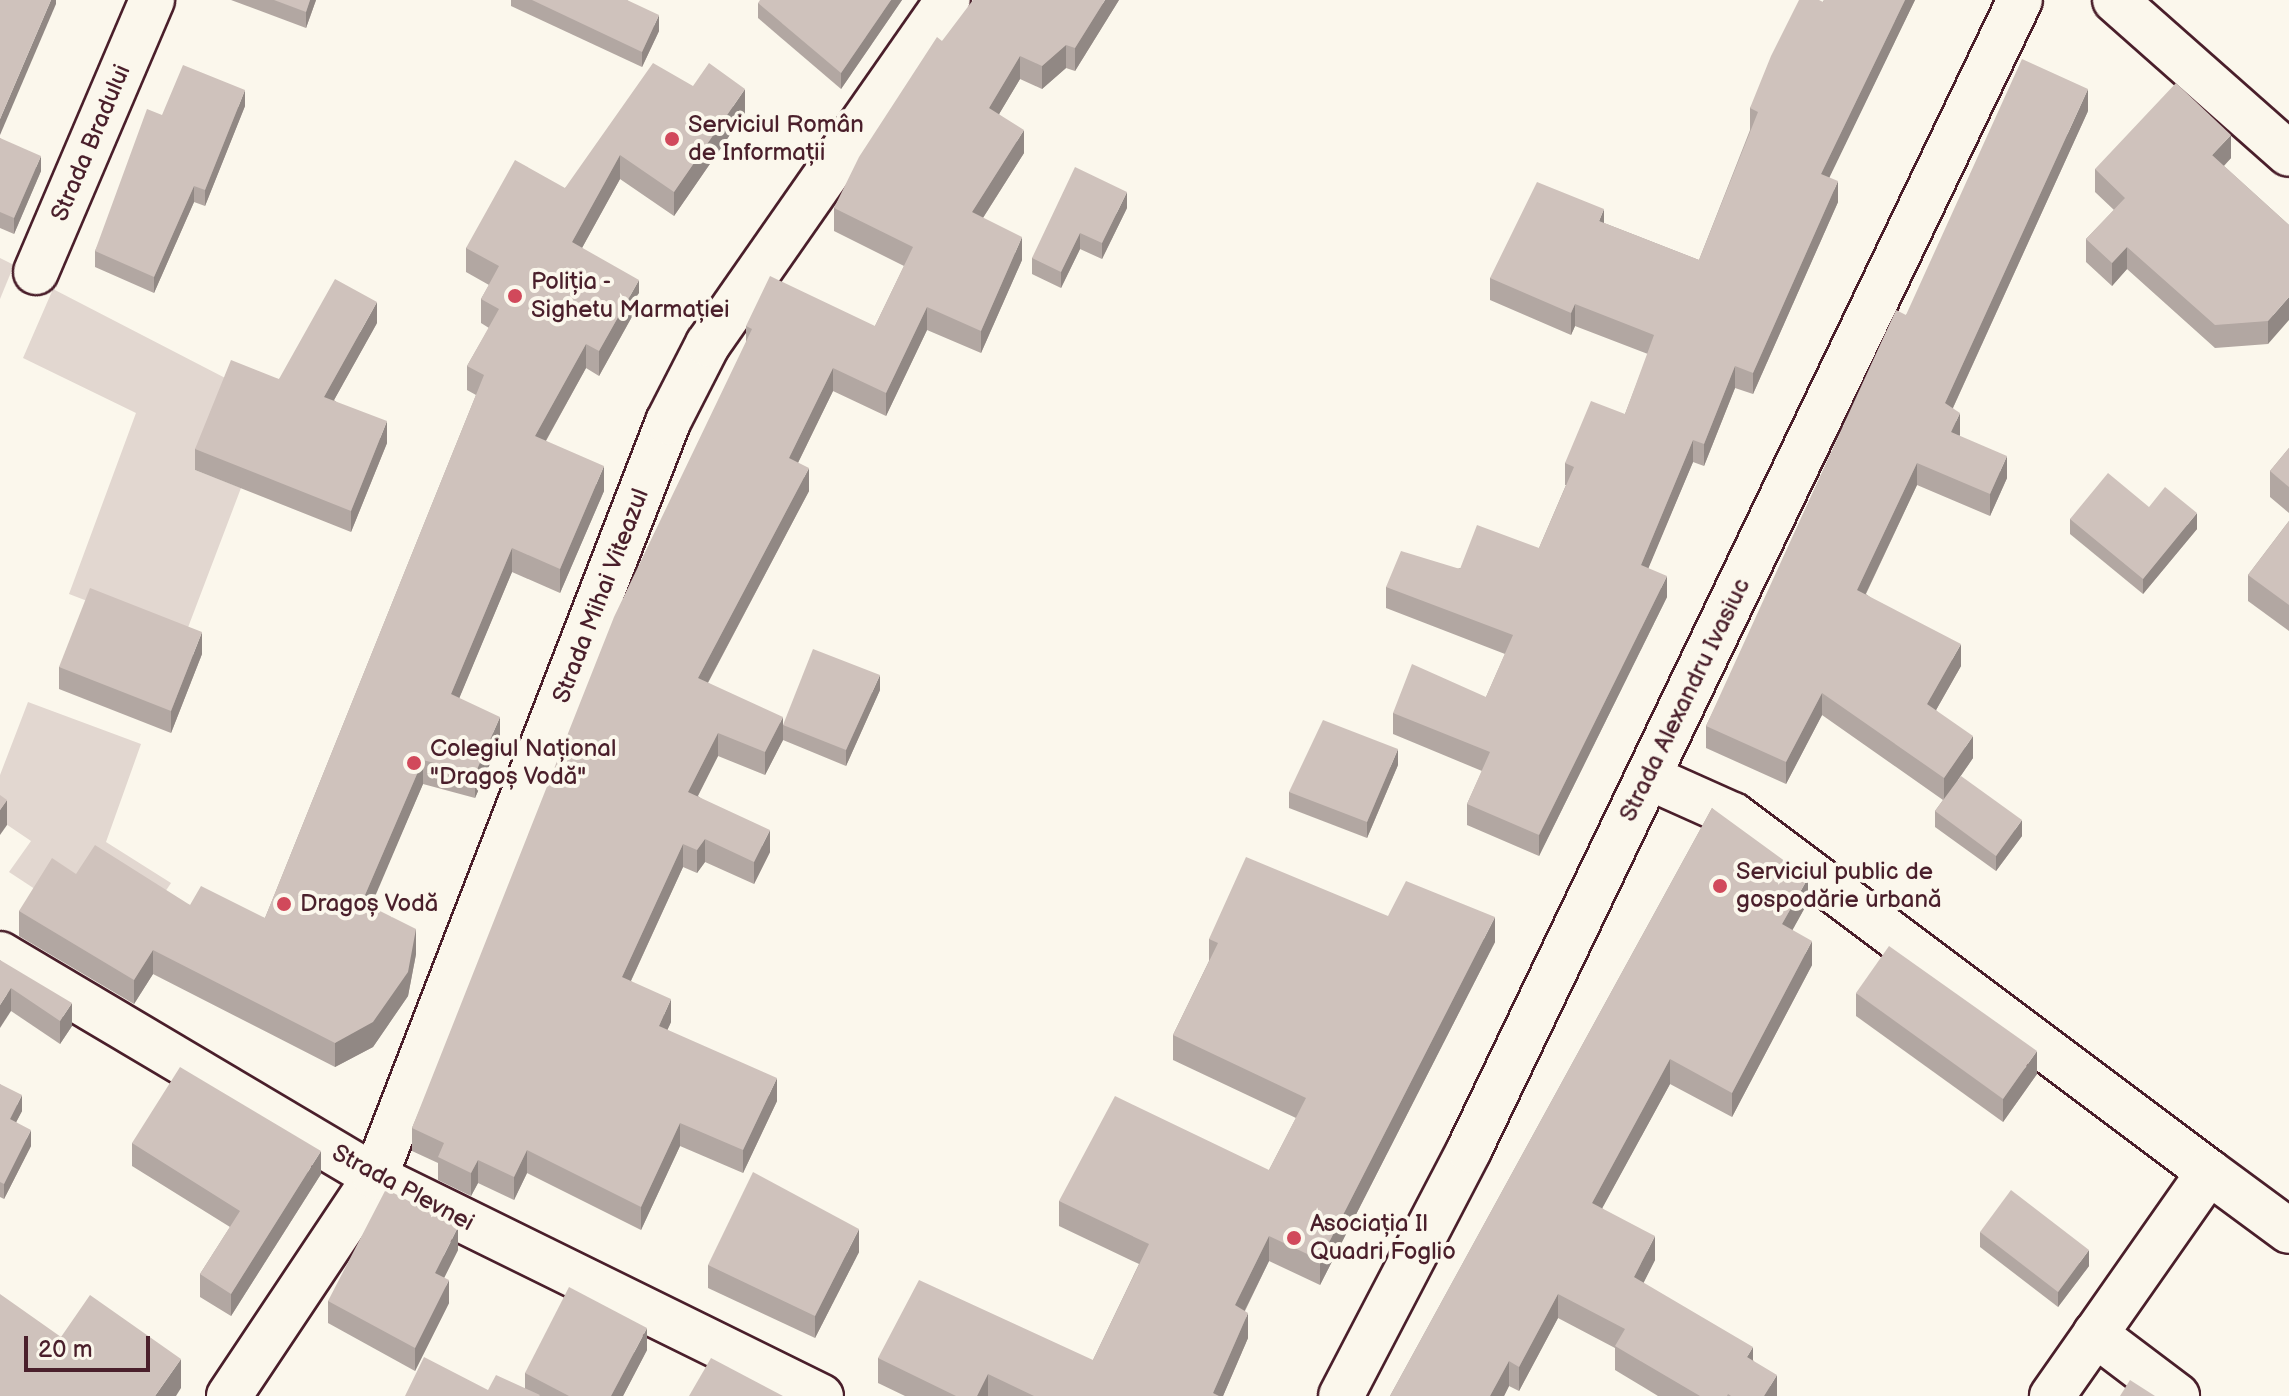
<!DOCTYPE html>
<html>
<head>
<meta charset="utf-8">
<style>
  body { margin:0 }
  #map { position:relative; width:2289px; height:1396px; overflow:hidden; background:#fbf7ec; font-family:"Balsamiq Sans",sans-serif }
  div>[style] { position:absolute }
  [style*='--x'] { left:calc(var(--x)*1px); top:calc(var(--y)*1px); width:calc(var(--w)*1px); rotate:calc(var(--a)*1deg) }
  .green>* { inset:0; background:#e2d7d0 }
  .roads { filter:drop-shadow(2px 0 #4a1f2b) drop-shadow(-2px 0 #4a1f2b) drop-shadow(0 2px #4a1f2b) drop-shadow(0 -2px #4a1f2b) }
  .minor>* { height:44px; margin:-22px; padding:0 22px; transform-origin:22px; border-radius:22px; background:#fbf7ec }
  .major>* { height:44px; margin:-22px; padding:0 22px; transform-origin:22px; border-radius:22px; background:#fbf7ec }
  .wall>* { inset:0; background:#b2a7a2 }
  .shaded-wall>* { inset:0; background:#918884 }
  .building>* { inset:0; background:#cfc2bc }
  .dots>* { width:22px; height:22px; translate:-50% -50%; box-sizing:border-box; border:4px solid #fbf7ec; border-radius:50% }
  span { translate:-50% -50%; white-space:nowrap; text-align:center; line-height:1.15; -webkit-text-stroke:8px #fbf7ec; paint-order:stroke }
  .poi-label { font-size:24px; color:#4a1f2b }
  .left { translate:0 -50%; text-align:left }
  .street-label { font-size:24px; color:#4a1f2b }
  .scale { position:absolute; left:24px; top:1336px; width:126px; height:36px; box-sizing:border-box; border:4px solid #4a1f2b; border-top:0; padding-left:10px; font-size:24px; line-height:28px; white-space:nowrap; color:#4a1f2b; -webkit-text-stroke:6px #fbf7ec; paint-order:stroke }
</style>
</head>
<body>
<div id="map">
  <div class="green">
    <div style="clip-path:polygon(0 258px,14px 265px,0 299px)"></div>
    <div style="clip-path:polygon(53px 289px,231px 381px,195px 470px,241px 488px,184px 638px,69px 594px,136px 413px,23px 358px)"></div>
    <div style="clip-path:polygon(28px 702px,141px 744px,106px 842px,171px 883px,155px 907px,44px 895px,9px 872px,31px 841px,0 820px,0 775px)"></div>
  </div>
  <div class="roads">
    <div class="minor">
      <div style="--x:2115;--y:0;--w:232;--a:41.5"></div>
      <div style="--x:36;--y:272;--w:296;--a:-66.9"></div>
      <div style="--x:1648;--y:777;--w:93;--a:24.1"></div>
      <div style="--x:1733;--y:815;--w:595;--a:36.87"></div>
      <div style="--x:2209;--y:1172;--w:274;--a:125"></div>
      <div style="--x:0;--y:954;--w:436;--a:30.7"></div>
      <div style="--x:375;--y:1177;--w:497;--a:26.2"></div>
      <div style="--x:2209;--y:1172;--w:99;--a:36.4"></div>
      <div style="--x:2095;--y:1334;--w:103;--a:37.1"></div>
      <div style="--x:229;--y:1396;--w:263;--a:-56.3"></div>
      <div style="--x:375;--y:1177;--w:810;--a:-68.79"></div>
      <div style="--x:668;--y:422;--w:88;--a:-62.9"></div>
      <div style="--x:708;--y:344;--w:419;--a:-55.1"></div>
    </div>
    <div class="major">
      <div style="--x:1341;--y:1396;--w:277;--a:-62.5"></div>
      <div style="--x:1469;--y:1150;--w:1275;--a:-64.4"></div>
    </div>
  </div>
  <div class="wall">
    <div style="clip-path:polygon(231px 0,316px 0,306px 28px)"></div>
    <div style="clip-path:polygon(511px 0,627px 0,659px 31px,642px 67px,511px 6px)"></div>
    <div style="clip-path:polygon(902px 0,841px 89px,758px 18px,758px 3px)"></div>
    <div style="clip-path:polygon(1119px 0,1075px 71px,1066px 68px,1042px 89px,1020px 79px,999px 114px,1024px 153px,983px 218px,1022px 260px,981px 353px,927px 330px,886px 416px,833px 391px,798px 463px,809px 491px,708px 683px,783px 725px,880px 690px,846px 766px,783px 740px,765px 775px,718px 756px,698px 796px,770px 852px,754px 884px,705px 862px,697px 873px,683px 867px,631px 981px,671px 1022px,667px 1030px,777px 1101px,743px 1173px,680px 1146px,641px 1230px,527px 1173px,514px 1200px,478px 1183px,471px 1196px,438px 1180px,438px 1163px,412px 1151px,412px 1128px,746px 343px,746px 326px,875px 326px,904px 266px,834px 231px,834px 208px,942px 41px)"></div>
    <div style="clip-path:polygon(1824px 0,1915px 0,1829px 177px,1838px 202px,1753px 394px,1735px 388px,1704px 466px,1693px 462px,1648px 568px,1667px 597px,1539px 856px,1467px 825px,1467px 804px,1482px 771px,1393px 734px,1393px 713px,1486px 697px,1505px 654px,1386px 608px,1386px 587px,1539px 548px,1566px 485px,1565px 485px,1565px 463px,1625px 414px,1648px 354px,1575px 326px,1571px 335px,1490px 300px,1490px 278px,1604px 223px,1699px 260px,1750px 130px,1750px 108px)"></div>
    <div style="clip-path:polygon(693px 86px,745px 113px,674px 216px,620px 179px,582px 248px,639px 304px,599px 376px,586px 368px,546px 441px,604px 491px,560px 593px,512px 572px,459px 698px,500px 741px,475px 798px,423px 784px,370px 906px,416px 954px,408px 996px,373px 1047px,335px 1067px,153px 974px,134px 1004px,19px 936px,19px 911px,76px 874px,190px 905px,265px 918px,476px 395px,467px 390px,467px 366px,489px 328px,481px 323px,481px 299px,489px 285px,466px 272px,466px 248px,565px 188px)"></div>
    <div style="clip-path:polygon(245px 106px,205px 206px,194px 202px,154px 293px,95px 267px,95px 251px,162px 115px)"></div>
    <div style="clip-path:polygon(2088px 111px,1953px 408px,1959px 436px,2007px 478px,1990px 516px,1917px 485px,1866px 594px,1961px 666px,1936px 710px,1973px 758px,1958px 780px,2022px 836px,1996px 871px,1935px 827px,1935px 811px,1943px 800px,1822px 715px,1786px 784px,1706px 748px,1706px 726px,1906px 315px)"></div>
    <div style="clip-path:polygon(0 138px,41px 171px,14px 234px,0 228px)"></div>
    <div style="clip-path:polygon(2231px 158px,2224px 166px,2289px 225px,2268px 344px,2215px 348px,2127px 269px,2112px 286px,2086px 262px,2086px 239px,2114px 210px,2095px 192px,2095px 169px)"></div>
    <div style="clip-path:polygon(1127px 208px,1102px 259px,1080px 249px,1061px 288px,1032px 274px,1032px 258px)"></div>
    <div style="clip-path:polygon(377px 323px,334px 400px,387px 443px,351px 532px,195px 470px,195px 449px,279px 379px)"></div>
    <div style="clip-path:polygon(2289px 448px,2289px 513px,2270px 497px,2270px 471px)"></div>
    <div style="clip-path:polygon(2149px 507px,2197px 529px,2143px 594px,2070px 534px,2070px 519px)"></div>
    <div style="clip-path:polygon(2289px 521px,2289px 631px,2248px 601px,2248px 575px)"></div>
    <div style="clip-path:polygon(202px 654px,171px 733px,59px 689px,59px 667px)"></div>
    <div style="clip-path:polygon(1398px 765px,1367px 838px,1289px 808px,1289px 792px)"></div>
    <div style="clip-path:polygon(1712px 808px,1808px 902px,1792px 930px,1812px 965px,1732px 1117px,1670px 1084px,1602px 1208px,1655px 1260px,1643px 1283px,1753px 1360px,1777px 1396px,1658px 1396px,1615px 1370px,1615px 1348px,1558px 1318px,1519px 1391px,1509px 1386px,1504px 1396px,1390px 1396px)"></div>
    <div style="clip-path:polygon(1388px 916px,1495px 942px,1320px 1285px,1269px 1261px,1245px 1311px,1248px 1338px,1223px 1396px,905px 1396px,878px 1383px,878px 1358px,1093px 1360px,1139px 1264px,1059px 1226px,1059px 1201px,1269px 1170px,1296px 1118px,1173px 1060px,1173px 1035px,1209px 961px,1209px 939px)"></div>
    <div style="clip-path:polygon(0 960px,72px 1026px,60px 1044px,11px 1011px)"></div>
    <div style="clip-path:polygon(1856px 993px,2037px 1074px,2003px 1122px,1856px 1016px)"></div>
    <div style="clip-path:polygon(0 1084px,22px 1111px,16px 1122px,31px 1146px,4px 1199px,0 1197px)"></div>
    <div style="clip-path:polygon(132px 1143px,321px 1174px,231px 1316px,200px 1297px,200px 1274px,230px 1227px,132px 1166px)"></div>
    <div style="clip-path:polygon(1980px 1232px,2089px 1266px,2058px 1307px,1980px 1247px)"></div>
    <div style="clip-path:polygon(458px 1250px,444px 1278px,449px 1303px,415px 1371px,328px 1323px,328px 1301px)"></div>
    <div style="clip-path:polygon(859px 1252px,815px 1338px,708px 1288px,708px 1265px)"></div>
    <div style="clip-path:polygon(647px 1350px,623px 1396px,405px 1396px,525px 1388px,525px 1373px)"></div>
  </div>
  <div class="shaded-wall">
    <div style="clip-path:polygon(51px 0,56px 0,56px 4px,0 135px,0 119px)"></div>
    <div style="clip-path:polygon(310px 0,316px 0,306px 28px,306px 12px)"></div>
    <div style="clip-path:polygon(891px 0,902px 0,841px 89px,841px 73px)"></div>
    <div style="clip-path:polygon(1105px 0,1119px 0,1075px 71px,1075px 48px)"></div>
    <div style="clip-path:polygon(1905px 0,1915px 0,1821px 195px,1821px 174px)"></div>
    <div style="clip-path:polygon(659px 15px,659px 31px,642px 67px,642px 52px)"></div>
    <div style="clip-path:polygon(1066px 45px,1066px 68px,1042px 89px,1042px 66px)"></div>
    <div style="clip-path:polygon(1020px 56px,1020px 79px,989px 131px,989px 108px)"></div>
    <div style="clip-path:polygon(745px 89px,745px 113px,674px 216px,674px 192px)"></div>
    <div style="clip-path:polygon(2088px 89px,2088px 111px,1945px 425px,1945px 403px)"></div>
    <div style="clip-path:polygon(245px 90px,245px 106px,205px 206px,205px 190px)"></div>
    <div style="clip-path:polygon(1024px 130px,1024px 153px,972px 235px,972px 212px)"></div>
    <div style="clip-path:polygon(2231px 135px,2231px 158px,2212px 178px,2212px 155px)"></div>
    <div style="clip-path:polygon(620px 155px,620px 179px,572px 266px,572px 242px)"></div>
    <div style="clip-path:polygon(41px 156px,41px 171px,14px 234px,14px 218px)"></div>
    <div style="clip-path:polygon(1838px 181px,1838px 202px,1753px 394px,1753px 373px)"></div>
    <div style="clip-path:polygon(194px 186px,194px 202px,154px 293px,154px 277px)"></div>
    <div style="clip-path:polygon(1127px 192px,1127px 208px,1102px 259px,1102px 243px)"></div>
    <div style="clip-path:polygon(1604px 209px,1604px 230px,1599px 221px)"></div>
    <div style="clip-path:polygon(1080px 233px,1080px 249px,1061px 288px,1061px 272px)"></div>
    <div style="clip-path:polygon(1022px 237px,1022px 260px,981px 353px,981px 331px)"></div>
    <div style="clip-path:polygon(2127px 247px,2127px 269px,2112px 286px,2112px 263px)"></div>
    <div style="clip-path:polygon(639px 280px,639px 304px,599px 376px,599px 351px)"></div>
    <div style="clip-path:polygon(2289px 297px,2289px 320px,2268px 344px,2268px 321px)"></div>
    <div style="clip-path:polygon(377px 302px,377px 323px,324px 418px,324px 397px)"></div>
    <div style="clip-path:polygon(1575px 304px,1575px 326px,1571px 335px,1571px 313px)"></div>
    <div style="clip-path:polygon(927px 307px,927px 330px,886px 416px,886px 393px)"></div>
    <div style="clip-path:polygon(586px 344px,586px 368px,535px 460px,535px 436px)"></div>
    <div style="clip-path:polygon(1735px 366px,1735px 388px,1704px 466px,1704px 444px)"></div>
    <div style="clip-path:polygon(833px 368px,833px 391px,789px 481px,789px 458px)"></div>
    <div style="clip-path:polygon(1960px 413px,1960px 435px,1951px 454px,1951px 432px)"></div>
    <div style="clip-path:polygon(387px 421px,387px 443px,351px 532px,351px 511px)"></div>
    <div style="clip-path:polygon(1693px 440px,1693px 462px,1641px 586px,1641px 565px)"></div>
    <div style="clip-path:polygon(2007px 456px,2007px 478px,1990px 516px,1990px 494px)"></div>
    <div style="clip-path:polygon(1917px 463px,1917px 485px,1857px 612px,1857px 590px)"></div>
    <div style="clip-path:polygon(604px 466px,604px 491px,560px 593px,560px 569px)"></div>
    <div style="clip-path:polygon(809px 468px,809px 491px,698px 701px,698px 678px)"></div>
    <div style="clip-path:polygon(2197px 513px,2197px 529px,2143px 594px,2143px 579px)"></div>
    <div style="clip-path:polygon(512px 548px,512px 572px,451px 718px,451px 694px)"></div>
    <div style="clip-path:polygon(1667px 576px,1667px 597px,1539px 856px,1539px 835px)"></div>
    <div style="clip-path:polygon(202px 632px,202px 654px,171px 733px,171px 711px)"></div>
    <div style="clip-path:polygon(1961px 644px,1961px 666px,1927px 726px,1927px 704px)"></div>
    <div style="clip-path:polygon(880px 675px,880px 690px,846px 766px,846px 750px)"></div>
    <div style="clip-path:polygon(1822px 693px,1822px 715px,1786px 784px,1786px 762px)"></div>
    <div style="clip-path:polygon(500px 717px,500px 741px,475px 798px,475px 774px)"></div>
    <div style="clip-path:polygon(783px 717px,783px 740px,765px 775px,765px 752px)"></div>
    <div style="clip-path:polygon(718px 733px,718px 756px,688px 815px,688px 792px)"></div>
    <div style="clip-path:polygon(1973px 736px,1973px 758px,1944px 800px,1944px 778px)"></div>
    <div style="clip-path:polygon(1398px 749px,1398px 765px,1367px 838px,1367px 822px)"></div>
    <div style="clip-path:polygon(423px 760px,423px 784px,362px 927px,362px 902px)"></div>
    <div style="clip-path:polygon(7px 800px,7px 825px,0 835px,0 810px)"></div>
    <div style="clip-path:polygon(2022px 820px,2022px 836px,1996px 871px,1996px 856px)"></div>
    <div style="clip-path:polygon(770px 830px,770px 852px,754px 884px,754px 862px)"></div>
    <div style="clip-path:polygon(705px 839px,705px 862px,697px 873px,697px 850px)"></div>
    <div style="clip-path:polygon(683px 844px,683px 867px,622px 1000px,622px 977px)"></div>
    <div style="clip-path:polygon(1808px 878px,1808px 902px,1782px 949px,1782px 924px)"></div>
    <div style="clip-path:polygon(1495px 917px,1495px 942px,1320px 1285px,1320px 1260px)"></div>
    <div style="clip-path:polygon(416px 929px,416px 954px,408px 996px,373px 1047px,335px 1067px,335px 1043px)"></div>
    <div style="clip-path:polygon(1812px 941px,1812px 965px,1732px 1117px,1732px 1093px)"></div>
    <div style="clip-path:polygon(153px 950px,153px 974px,134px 1004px,134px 980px)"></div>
    <div style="clip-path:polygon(11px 988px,11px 1011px,0 1028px,0 1005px)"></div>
    <div style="clip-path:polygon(671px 999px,671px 1022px,659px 1049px,659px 1026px)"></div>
    <div style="clip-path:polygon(72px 1003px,72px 1026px,60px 1044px,60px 1021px)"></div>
    <div style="clip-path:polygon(2037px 1051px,2037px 1074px,2003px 1122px,2003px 1099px)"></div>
    <div style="clip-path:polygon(1670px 1059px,1670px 1084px,1592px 1227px,1592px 1203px)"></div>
    <div style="clip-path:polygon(777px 1078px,777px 1101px,743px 1173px,743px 1150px)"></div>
    <div style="clip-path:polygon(22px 1095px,22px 1111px,10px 1134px,10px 1119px)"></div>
    <div style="clip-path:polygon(680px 1123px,680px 1146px,641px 1230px,641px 1207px)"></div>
    <div style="clip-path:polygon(31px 1130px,31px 1146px,4px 1199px,4px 1184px)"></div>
    <div style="clip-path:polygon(527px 1150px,527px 1173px,514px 1200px,514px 1177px)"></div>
    <div style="clip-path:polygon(321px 1151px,321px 1174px,231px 1316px,231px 1294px)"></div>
    <div style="clip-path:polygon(478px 1160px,478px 1183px,471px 1196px,471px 1173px)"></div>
    <div style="clip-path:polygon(458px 1227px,458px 1250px,435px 1296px,435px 1273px)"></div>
    <div style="clip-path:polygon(859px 1229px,859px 1252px,815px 1338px,815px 1316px)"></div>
    <div style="clip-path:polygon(1269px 1236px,1269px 1261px,1235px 1330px,1235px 1305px)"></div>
    <div style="clip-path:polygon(1655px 1236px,1655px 1260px,1634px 1302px,1634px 1277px)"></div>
    <div style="clip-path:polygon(2089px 1250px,2089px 1266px,2058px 1307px,2058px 1292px)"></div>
    <div style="clip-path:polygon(449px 1280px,449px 1303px,415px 1371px,415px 1348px)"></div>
    <div style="clip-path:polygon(1558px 1294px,1558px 1318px,1519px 1391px,1519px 1367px)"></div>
    <div style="clip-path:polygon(1248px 1313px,1248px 1338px,1223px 1396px,1213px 1396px,1213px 1393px)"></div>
    <div style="clip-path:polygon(647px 1328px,647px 1350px,623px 1396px,611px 1396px)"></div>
    <div style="clip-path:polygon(1753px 1347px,1753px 1372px,1747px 1357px)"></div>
    <div style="clip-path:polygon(181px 1359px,181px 1388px,176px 1396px,155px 1396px)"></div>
    <div style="clip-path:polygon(1509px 1361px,1509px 1386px,1504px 1396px,1490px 1396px)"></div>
    <div style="clip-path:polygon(988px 1374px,988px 1396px,977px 1396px)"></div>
    <div style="clip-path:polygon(1777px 1375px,1777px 1396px,1764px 1396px)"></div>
  </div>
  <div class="building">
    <div style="clip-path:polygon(0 0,51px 0,0 119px)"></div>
    <div style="clip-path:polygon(274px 0,310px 0,306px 12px)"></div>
    <div style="clip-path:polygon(532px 0,627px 0,659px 15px,642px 52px)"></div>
    <div style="clip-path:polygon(760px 0,891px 0,841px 73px,758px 3px)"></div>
    <div style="clip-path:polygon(973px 0,1105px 0,1075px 48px,1066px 45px,1042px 66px,1020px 56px,989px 108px,1024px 130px,972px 212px,1022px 237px,981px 331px,927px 307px,886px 393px,833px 368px,789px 458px,809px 468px,698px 678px,783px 717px,765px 752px,718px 733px,688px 792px,770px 830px,754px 862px,705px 839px,697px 850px,683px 844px,622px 977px,671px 999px,659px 1026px,777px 1078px,743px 1150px,680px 1123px,641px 1207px,527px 1150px,514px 1177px,478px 1160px,471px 1173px,438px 1157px,444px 1143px,412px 1128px,614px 617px,752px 329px,746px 326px,770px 276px,875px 326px,913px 247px,834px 208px,859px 157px,937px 37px,942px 41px)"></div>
    <div style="clip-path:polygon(1799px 0,1819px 0,1823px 2px,1824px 0,1905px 0,1821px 174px,1838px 181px,1753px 373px,1735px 366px,1704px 444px,1693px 440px,1641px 565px,1667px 576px,1539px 835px,1467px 804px,1490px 752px,1393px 713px,1412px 664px,1486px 697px,1513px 635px,1386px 587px,1401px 551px,1460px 569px,1477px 525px,1539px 548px,1574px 467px,1565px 463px,1591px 401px,1625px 414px,1654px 335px,1575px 304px,1571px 313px,1490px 278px,1537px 182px,1604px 209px,1599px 221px,1699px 260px,1758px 112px,1750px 108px,1771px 56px)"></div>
    <div style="clip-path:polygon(2022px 59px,2088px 89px,1945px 403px,1960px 413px,1951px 432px,2007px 456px,1990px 494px,1917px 463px,1857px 590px,1961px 644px,1927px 704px,1973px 736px,1944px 778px,1822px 693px,1786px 762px,1706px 726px,1896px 310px,1906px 315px)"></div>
    <div style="clip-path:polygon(653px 63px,693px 86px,709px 63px,745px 89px,674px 192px,620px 155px,572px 242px,639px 280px,599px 351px,586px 344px,535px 436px,604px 466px,560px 569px,512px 548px,451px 694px,500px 717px,475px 774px,423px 760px,362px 902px,416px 929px,408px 972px,373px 1022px,335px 1043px,153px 950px,134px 980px,19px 911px,52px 858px,76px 874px,95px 845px,190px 905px,201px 886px,265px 918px,484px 375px,467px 366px,499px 309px,481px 299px,499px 266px,466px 248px,515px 160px,565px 188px)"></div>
    <div style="clip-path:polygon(183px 65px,245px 90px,205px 190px,194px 186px,154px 277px,95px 251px,147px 109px,162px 115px)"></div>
    <div style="clip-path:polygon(2176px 83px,2231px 135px,2212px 155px,2289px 225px,2289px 297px,2268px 321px,2215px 325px,2127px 247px,2112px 263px,2086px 239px,2125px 198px,2095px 169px)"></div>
    <div style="clip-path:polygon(0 138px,41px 156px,14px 218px,0 212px)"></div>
    <div style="clip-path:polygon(1075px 167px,1127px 192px,1102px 243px,1080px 233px,1061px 272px,1032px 258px)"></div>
    <div style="clip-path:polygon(335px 279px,377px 302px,324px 397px,387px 421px,351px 511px,195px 449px,231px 360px,279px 379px)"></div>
    <div style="clip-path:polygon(2289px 448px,2289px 487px,2270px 471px)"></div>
    <div style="clip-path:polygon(2108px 473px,2149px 507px,2165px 487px,2197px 513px,2143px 579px,2070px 519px)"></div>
    <div style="clip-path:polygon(2289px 521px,2289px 605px,2248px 575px)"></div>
    <div style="clip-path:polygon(90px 588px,202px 632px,171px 711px,59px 667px)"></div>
    <div style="clip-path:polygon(813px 649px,880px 675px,846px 750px,783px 725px)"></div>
    <div style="clip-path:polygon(1323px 720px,1398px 749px,1367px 822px,1289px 792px)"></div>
    <div style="clip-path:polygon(1961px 776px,2022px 820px,1996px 856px,1935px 811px)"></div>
    <div style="clip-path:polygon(0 795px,7px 800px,0 810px)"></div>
    <div style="clip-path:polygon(1712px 808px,1808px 878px,1782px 924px,1812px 941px,1732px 1093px,1670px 1059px,1592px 1203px,1655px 1236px,1634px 1277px,1753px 1347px,1747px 1357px,1777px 1375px,1764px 1396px,1731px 1396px,1728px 1394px,1727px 1396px,1700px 1396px,1615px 1346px,1625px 1329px,1558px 1294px,1519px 1367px,1509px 1361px,1490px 1396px,1390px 1396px)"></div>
    <div style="clip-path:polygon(1246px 857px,1388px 916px,1406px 881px,1495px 917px,1320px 1260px,1269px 1236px,1235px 1305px,1248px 1313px,1213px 1393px,1219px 1396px,1034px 1396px,988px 1374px,977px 1396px,956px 1396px,878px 1358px,919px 1280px,1093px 1360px,1149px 1244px,1059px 1201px,1115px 1096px,1269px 1170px,1306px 1098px,1173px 1035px,1218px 943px,1209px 939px)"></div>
    <div style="clip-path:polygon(1889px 946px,2037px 1051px,2003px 1099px,1856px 993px)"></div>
    <div style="clip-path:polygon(0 960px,72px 1003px,60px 1021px,11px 988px,0 1005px)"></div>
    <div style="clip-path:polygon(180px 1067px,321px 1151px,231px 1294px,200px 1274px,240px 1211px,132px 1143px)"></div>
    <div style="clip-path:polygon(0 1084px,22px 1095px,10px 1119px,31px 1130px,4px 1184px,0 1182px)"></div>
    <div style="clip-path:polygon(753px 1172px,859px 1229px,815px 1316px,708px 1265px)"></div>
    <div style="clip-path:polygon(386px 1189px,458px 1227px,435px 1273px,449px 1280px,415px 1348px,328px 1301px)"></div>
    <div style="clip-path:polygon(2011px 1190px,2089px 1250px,2058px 1292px,1980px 1232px)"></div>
    <div style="clip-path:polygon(569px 1287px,647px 1328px,611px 1396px,569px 1396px,525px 1373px)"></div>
    <div style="clip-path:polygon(0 1294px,61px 1337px,90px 1295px,181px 1359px,155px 1396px,0 1396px)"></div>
    <div style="clip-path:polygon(424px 1357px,488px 1390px,496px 1375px,540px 1395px,539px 1396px,405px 1396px)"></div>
    <div style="clip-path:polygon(711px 1358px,783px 1396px,689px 1396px)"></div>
    <div style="clip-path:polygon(2130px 1380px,2155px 1396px,2120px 1396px)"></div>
  </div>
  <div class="dots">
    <div style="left:672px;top:139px;background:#d1495b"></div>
    <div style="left:515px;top:296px;background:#d1495b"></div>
    <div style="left:414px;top:763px;background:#d1495b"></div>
    <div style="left:1720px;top:886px;background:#d1495b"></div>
    <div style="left:284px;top:904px;background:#d1495b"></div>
    <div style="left:1294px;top:1238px;background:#d1495b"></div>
  </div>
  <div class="poi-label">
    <span class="left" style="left:688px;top:139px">Serviciul Român<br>de Informații</span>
    <span class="left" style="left:531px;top:296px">Poliția -<br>Sighetu Marmației</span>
    <span class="left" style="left:430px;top:763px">Colegiul Național<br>"Dragoș Vodă"</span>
    <span class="left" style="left:1736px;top:886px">Serviciul public de<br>gospodărie urbană</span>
    <span class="left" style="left:300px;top:904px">Dragoș Vodă</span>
    <span class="left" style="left:1310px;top:1238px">Asociația Il<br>Quadri Foglio</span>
  </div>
  <div class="street-label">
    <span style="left:91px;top:143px;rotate:-67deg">Strada Bradului</span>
    <span style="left:601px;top:596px;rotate:-69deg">Strada Mihai Viteazul</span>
    <span style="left:1685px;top:700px;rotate:-64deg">Strada Alexandru Ivasiuc</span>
    <span style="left:403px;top:1188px;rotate:28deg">Strada Plevnei</span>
  </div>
  <div class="scale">20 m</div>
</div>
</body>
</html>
